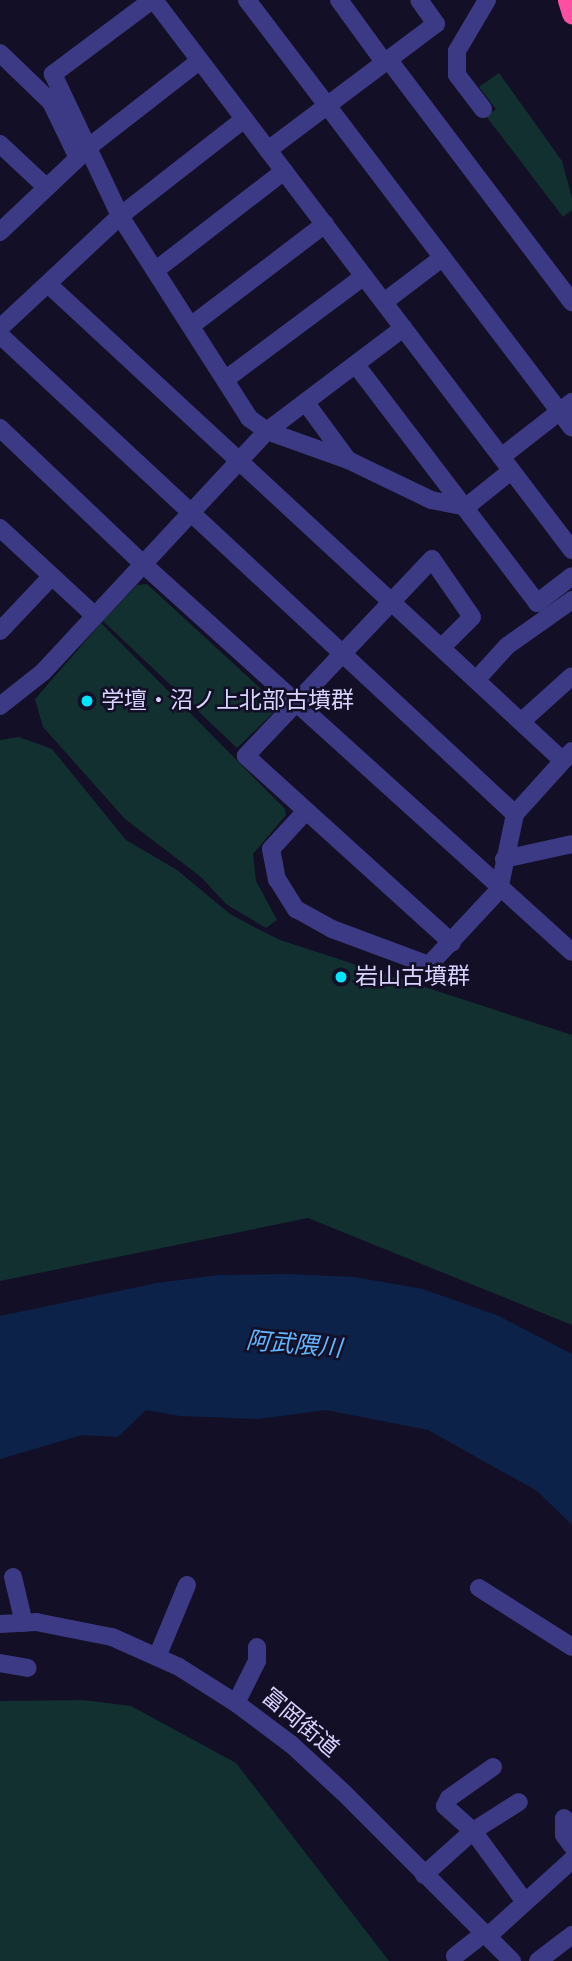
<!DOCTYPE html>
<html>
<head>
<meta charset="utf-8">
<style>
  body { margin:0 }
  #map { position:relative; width:572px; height:1961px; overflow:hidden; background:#130f26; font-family:"Source Sans 3","Noto Sans JP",sans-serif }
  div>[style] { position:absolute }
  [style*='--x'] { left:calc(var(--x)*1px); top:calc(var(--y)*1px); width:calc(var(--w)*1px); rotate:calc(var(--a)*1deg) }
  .green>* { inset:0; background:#12302f }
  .water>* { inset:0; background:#0c2248 }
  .minor>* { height:18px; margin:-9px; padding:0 9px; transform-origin:9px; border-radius:9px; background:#3d3a85 }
  .highway>* { height:21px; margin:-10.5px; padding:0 10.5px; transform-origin:10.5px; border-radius:10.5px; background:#ff4fa3 }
  .dots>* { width:19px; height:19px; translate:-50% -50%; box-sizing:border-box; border:4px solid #130f26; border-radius:50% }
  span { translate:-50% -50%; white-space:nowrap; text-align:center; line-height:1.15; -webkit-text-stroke:5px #130f26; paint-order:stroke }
  .poi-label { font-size:23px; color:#d9d4ff }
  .left { translate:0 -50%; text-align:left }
  .street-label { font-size:23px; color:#d9d4ff }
  .water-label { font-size:24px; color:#62b6ff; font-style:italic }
</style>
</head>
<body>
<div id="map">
  <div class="green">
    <div style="clip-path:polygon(499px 73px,562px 161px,572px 198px,572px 210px,563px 217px,486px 116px,496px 109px,479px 87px)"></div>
    <div style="clip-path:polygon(147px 584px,273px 700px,273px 713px,237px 748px,103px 621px,137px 585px)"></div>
    <div style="clip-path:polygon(101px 623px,285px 809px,286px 815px,253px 854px,256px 881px,277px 920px,266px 928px,226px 904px,201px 877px,125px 819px,43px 727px,35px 699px)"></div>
    <div style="clip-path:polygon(19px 737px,52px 749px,126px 840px,177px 870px,230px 914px,256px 928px,280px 940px,572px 1035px,572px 1325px,308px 1218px,0 1281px,0 740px)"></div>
    <div style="clip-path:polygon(83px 1700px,131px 1706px,236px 1763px,389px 1961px,0 1961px,0 1701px)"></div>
  </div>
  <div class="water">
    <div style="clip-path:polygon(289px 1274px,354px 1277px,423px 1289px,499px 1316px,572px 1354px,572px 1525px,537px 1491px,428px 1430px,326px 1410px,258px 1419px,180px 1416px,146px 1410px,118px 1437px,82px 1435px,0 1459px,0 1316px,157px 1283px,218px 1275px)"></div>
  </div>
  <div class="minor">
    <div style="--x:152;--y:0;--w:124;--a:143.2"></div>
    <div style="--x:53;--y:74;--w:157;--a:64.7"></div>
    <div style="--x:120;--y:216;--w:240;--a:57.4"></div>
    <div style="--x:249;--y:418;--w:22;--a:36"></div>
    <div style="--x:267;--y:431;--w:86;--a:19.7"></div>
    <div style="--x:348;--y:460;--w:92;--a:25.7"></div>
    <div style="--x:431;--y:500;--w:36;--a:11"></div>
    <div style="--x:466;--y:507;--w:58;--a:-38.7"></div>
    <div style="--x:154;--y:0;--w:691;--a:52.77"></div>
    <div style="--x:247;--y:0;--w:537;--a:52.79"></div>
    <div style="--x:339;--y:0;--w:77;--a:54"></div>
    <div style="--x:0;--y:53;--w:71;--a:43.9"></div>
    <div style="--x:51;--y:102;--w:62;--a:64.3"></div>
    <div style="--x:78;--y:158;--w:108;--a:136.5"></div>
    <div style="--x:388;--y:59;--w:305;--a:52.9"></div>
    <div style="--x:483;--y:109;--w:43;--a:-127.4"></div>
    <div style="--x:457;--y:75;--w:24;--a:-90"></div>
    <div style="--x:457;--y:51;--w:59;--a:-59.5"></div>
    <div style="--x:0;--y:144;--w:63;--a:43.1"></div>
    <div style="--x:90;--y:146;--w:138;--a:-37.9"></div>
    <div style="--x:268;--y:150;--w:210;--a:-36.9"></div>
    <div style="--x:436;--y:24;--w:29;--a:-125"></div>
    <div style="--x:156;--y:270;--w:162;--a:-37.7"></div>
    <div style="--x:48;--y:284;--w:701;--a:42.8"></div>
    <div style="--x:384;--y:302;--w:73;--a:-37.2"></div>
    <div style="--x:192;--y:325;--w:167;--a:-37.2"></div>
    <div style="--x:0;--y:328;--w:164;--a:-43"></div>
    <div style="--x:120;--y:216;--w:157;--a:-38"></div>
    <div style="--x:0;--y:335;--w:703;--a:42.93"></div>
    <div style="--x:356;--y:365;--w:299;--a:52.7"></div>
    <div style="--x:537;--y:603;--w:44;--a:-37.6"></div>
    <div style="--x:226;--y:379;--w:172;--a:-36.7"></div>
    <div style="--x:306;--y:403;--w:69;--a:53.8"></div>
    <div style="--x:0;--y:428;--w:197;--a:43.6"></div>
    <div style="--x:143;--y:564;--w:578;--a:42.13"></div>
    <div style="--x:501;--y:457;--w:90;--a:-37.8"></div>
    <div style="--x:0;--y:528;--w:129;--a:42.8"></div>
    <div style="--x:0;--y:631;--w:74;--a:-46.6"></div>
    <div style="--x:442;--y:647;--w:42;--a:-45"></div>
    <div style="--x:472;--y:617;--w:70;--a:-124.6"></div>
    <div style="--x:432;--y:559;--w:271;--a:133.4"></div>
    <div style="--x:246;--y:756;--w:278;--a:42.2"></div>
    <div style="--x:477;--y:679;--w:45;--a:-47.7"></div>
    <div style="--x:507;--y:646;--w:80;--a:-35.3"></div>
    <div style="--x:0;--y:706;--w:55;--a:-38.3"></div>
    <div style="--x:43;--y:672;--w:329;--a:-47.1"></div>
    <div style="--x:267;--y:431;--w:171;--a:-37.1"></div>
    <div style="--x:522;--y:721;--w:67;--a:-42"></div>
    <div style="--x:305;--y:812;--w:50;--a:132.6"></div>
    <div style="--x:271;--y:849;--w:31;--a:79"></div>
    <div style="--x:277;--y:879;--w:36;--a:58"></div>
    <div style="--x:296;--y:909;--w:41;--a:29.1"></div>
    <div style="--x:332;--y:929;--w:103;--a:20.4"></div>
    <div style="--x:429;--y:965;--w:103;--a:-47"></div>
    <div style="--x:499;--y:890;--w:78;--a:-78.1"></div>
    <div style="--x:515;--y:814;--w:85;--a:-47.9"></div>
    <div style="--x:504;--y:859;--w:70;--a:-12.4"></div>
    <div style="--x:13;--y:1577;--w:47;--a:76.6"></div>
    <div style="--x:479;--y:1588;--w:110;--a:32.4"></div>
    <div style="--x:0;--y:1624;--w:36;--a:-3"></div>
    <div style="--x:36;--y:1622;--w:77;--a:11.2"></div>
    <div style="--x:112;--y:1637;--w:73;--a:24.1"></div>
    <div style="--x:179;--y:1667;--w:67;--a:32.3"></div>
    <div style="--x:236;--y:1703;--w:70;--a:36.9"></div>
    <div style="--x:292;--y:1745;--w:69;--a:42.7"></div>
    <div style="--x:343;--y:1792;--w:239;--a:45"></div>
    <div style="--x:157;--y:1657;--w:78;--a:-67.4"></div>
    <div style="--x:0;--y:1663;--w:28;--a:10"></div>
    <div style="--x:236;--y:1703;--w:47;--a:-63.4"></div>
    <div style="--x:257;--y:1661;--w:14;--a:-90"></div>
    <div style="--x:493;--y:1767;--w:54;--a:144.8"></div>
    <div style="--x:449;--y:1798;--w:9;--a:117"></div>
    <div style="--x:445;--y:1806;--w:38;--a:42"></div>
    <div style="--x:473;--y:1831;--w:88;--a:53.8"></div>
    <div style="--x:564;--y:1818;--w:17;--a:90"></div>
    <div style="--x:564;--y:1835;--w:14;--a:54"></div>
    <div style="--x:424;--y:1875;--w:66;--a:-41.9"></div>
    <div style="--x:473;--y:1831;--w:54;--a:-32.2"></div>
    <div style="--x:487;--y:1937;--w:115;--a:-42.2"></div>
    <div style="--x:455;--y:1956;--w:36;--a:-38"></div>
    <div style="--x:538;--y:1961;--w:43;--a:-37.4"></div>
  </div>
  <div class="highway">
    <div style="--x:568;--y:0;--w:14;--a:73"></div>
  </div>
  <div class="dots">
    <div style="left:87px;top:701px;background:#00e5ff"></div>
    <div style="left:341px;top:977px;background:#00e5ff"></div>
  </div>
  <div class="poi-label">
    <span class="left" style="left:101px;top:701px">学壇・沼ノ上北部古墳群</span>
    <span class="left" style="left:355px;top:977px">岩山古墳群</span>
  </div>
  <div class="street-label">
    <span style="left:300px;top:1723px;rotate:40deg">富岡街道</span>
  </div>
  <div class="water-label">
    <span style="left:294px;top:1345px;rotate:5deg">阿武隈川</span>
  </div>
</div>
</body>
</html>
